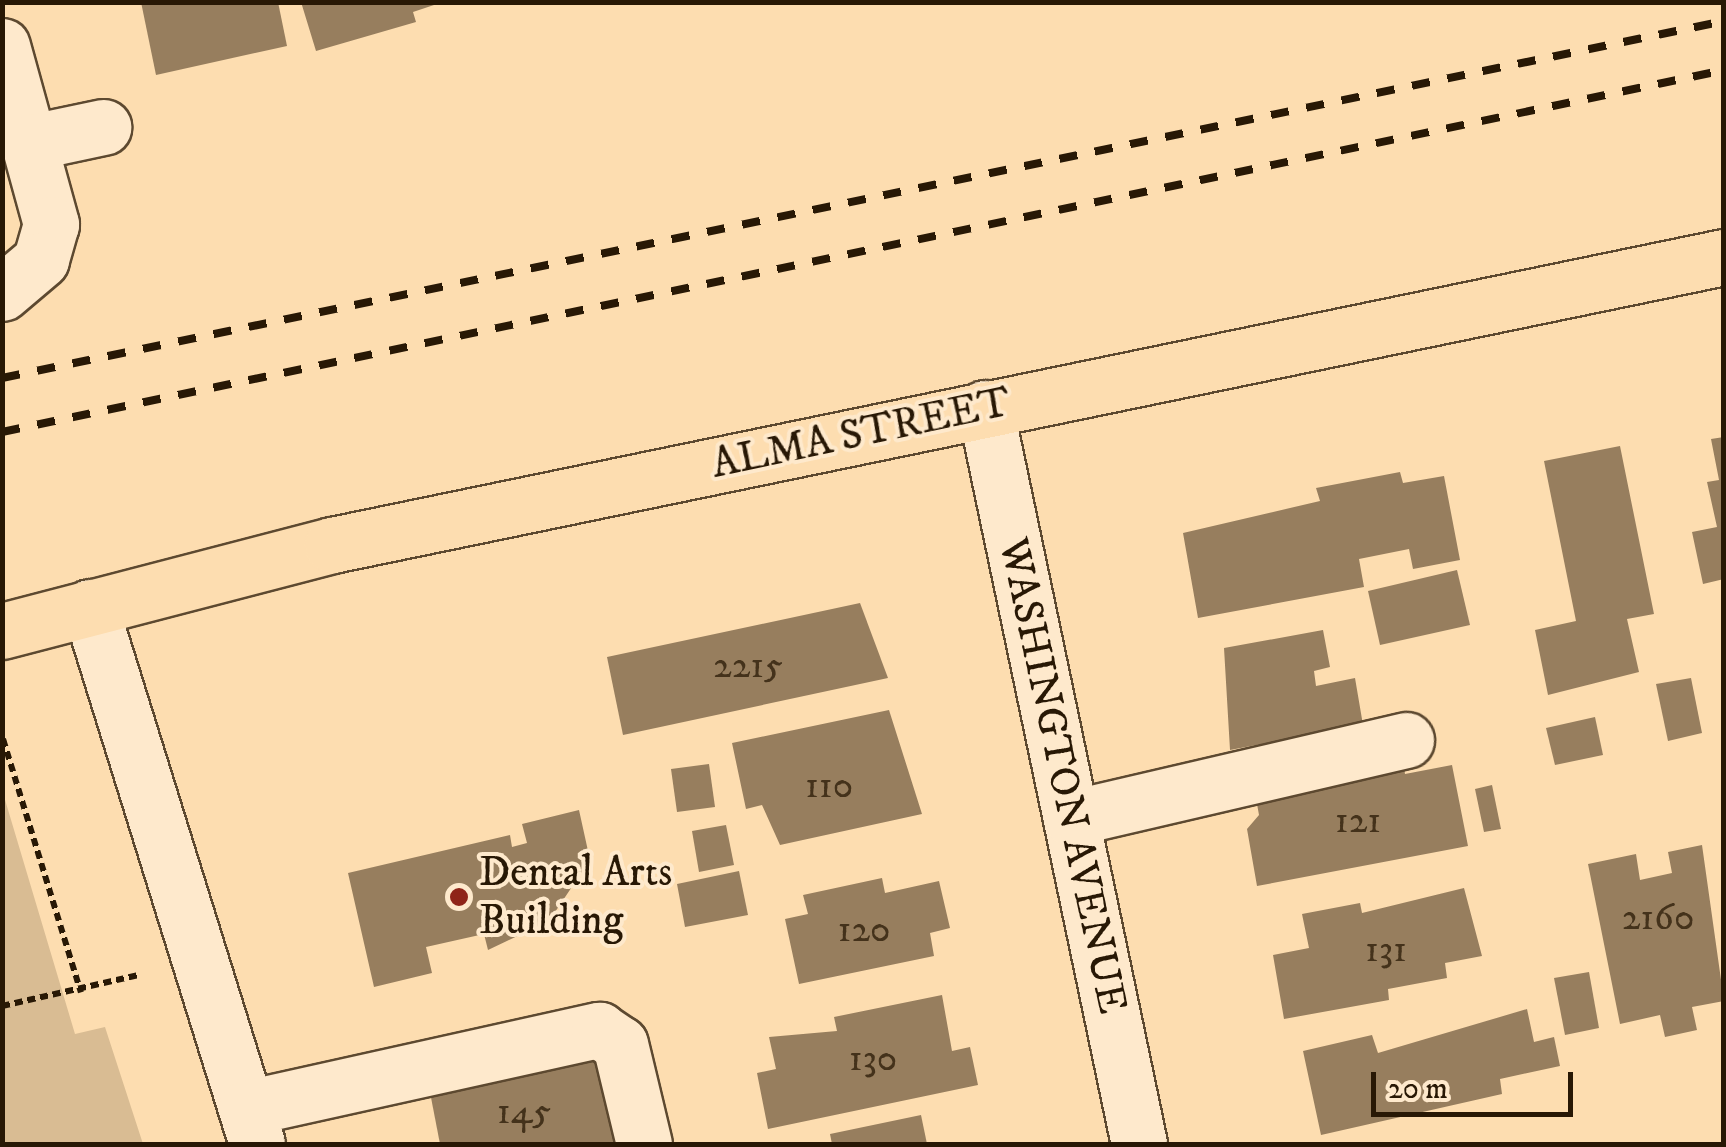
<!DOCTYPE html>
<html>
<head>
<meta charset="utf-8">
<style>
  body { margin:0 }
  #map { position:relative; width:1726px; height:1147px; overflow:hidden; background:#fdddb0; font-family:"IM FELL DW Pica",serif }
  div>[style] { position:absolute }
  [style*='--x'] { left:calc(var(--x)*1px); top:calc(var(--y)*1px); width:calc(var(--w)*1px); rotate:calc(var(--a)*1deg) }
  .green>* { inset:0; background:#d9bc93 }
  .building>* { inset:0; background:#977e5e }
  .path>* { height:6px; margin-top:-3px; transform-origin:0; background:repeating-linear-gradient(90deg,#281805 0 8px,transparent 0 13px) }
  .roads { filter:drop-shadow(2px 0 #5d4930) drop-shadow(-2px 0 #5d4930) drop-shadow(0 2px #5d4930) drop-shadow(0 -2px #5d4930) }
  .minor>* { height:55px; margin:-27.5px; padding:0 27.5px; transform-origin:27.5px; border-radius:27.5px; background:#fee9cc }
  .major>* { height:55px; margin:-27.5px; padding:0 27.5px; transform-origin:27.5px; border-radius:27.5px; background:#fdddb0 }
  .rail>* { height:8px; margin-top:-4px; transform-origin:0; background:repeating-linear-gradient(90deg,#281805 0 18px,transparent 0 36px) }
  .dots>* { width:28px; height:28px; translate:-50% -50%; box-sizing:border-box; border:5px solid #fee9cc; border-radius:50% }
  span { translate:-50% -50%; white-space:nowrap; text-align:center; line-height:1.15; -webkit-text-stroke:8px #fee9cc; paint-order:stroke }
  .number-label { font-size:38px; color:#44321b }
  .number-label span { -webkit-text-stroke-width:0 }
  .street-label { font-size:42px; color:#281805 }
  .poi-label { font-size:42px; color:#281805 }
  .left { translate:0 -50%; text-align:left }
  .frame { position:absolute; inset:0; border:5px solid #281805; pointer-events:none }
  .scale { position:absolute; left:1371px; top:1072px; width:202px; height:45px; box-sizing:border-box; border:5px solid #281805; border-top:0; padding-left:12px; font-size:30px; line-height:35px; white-space:nowrap; color:#281805; -webkit-text-stroke:8px #fee9cc; paint-order:stroke }
</style>
</head>
<body>
<div id="map">
  <div class="green">
    <div style="clip-path:polygon(3px 793px,75px 1034px,105px 1027px,143px 1144px,3px 1144px)"></div>
  </div>
  <div class="building">
    <div style="clip-path:polygon(141px 2px,278px 2px,287px 46px,156px 75px)"></div>
    <div style="clip-path:polygon(301px 2px,440px 2px,440px 3px,413px 12px,416px 22px,316px 51px)"></div>
    <div style="clip-path:polygon(1724px 437px,1724px 579px,1703px 584px,1692px 532px,1717px 527px,1707px 482px,1719px 480px,1711px 439px)"></div>
    <div style="clip-path:polygon(1620px 446px,1654px 614px,1627px 619px,1639px 672px,1548px 695px,1535px 630px,1576px 621px,1544px 461px)"></div>
    <div style="clip-path:polygon(1400px 472px,1403px 483px,1444px 476px,1460px 560px,1413px 569px,1409px 549px,1359px 559px,1364px 587px,1198px 618px,1183px 533px,1320px 501px,1316px 488px)"></div>
    <div style="clip-path:polygon(1457px 570px,1470px 625px,1380px 645px,1368px 591px)"></div>
    <div style="clip-path:polygon(860px 603px,888px 678px,623px 735px,607px 657px)"></div>
    <div style="clip-path:polygon(1323px 630px,1330px 667px,1314px 671px,1316px 686px,1355px 678px,1363px 725px,1230px 750px,1224px 648px)"></div>
    <div style="clip-path:polygon(1691px 678px,1702px 733px,1668px 741px,1656px 684px)"></div>
    <div style="clip-path:polygon(889px 710px,922px 814px,780px 845px,762px 805px,746px 809px,732px 743px)"></div>
    <div style="clip-path:polygon(1595px 717px,1603px 755px,1555px 765px,1546px 728px)"></div>
    <div style="clip-path:polygon(1402px 753px,1405px 774px,1452px 765px,1468px 846px,1257px 886px,1247px 829px,1259px 815px,1253px 782px)"></div>
    <div style="clip-path:polygon(709px 764px,715px 807px,677px 812px,671px 769px)"></div>
    <div style="clip-path:polygon(1492px 785px,1501px 829px,1484px 832px,1475px 789px)"></div>
    <div style="clip-path:polygon(579px 810px,590px 860px,549px 921px,488px 950px,484px 934px,426px 947px,432px 973px,374px 987px,348px 873px,510px 835px,512px 847px,527px 843px,522px 824px)"></div>
    <div style="clip-path:polygon(726px 825px,734px 865px,699px 872px,692px 831px)"></div>
    <div style="clip-path:polygon(1702px 845px,1724px 1001px,1692px 1007px,1697px 1030px,1665px 1037px,1660px 1015px,1620px 1024px,1588px 864px,1636px 854px,1640px 880px,1672px 873px,1668px 852px)"></div>
    <div style="clip-path:polygon(739px 871px,748px 915px,685px 927px,677px 884px)"></div>
    <div style="clip-path:polygon(882px 878px,885px 893px,939px 881px,950px 928px,930px 933px,934px 956px,799px 984px,785px 919px,808px 914px,803px 895px)"></div>
    <div style="clip-path:polygon(1464px 888px,1482px 956px,1445px 963px,1447px 978px,1388px 989px,1389px 1000px,1284px 1019px,1273px 955px,1309px 948px,1302px 914px,1360px 903px,1362px 913px)"></div>
    <div style="clip-path:polygon(1589px 972px,1599px 1028px,1565px 1035px,1554px 978px)"></div>
    <div style="clip-path:polygon(942px 995px,952px 1051px,970px 1047px,978px 1085px,768px 1129px,757px 1073px,776px 1069px,769px 1037px,837px 1031px,834px 1017px)"></div>
    <div style="clip-path:polygon(1527px 1009px,1534px 1042px,1554px 1037px,1560px 1066px,1500px 1079px,1502px 1094px,1321px 1135px,1303px 1051px,1372px 1035px,1378px 1053px)"></div>
    <div style="clip-path:polygon(602px 1047px,621px 1144px,440px 1144px,428px 1082px)"></div>
    <div style="clip-path:polygon(921px 1115px,927px 1144px,832px 1144px,830px 1134px)"></div>
  </div>
  <div class="path">
    <div style="--x:3;--y:739;--w:265;--a:72.9"></div>
    <div style="--x:2;--y:1006;--w:139;--a:-12.8"></div>
  </div>
  <div class="roads">
    <div class="minor">
      <div style="--x:2;--y:46;--w:185;--a:74.6"></div>
      <div style="--x:51;--y:224;--w:37;--a:106"></div>
      <div style="--x:41;--y:260;--w:51;--a:139.8"></div>
      <div style="--x:32;--y:142;--w:73;--a:-11.9"></div>
      <div style="--x:985;--y:408;--w:752;--a:78.18"></div>
      <div style="--x:90;--y:607;--w:562;--a:72.72"></div>
      <div style="--x:1071;--y:818;--w:344;--a:-13.1"></div>
      <div style="--x:246;--y:1108;--w:362;--a:-12.5"></div>
      <div style="--x:599;--y:1030;--w:25;--a:34"></div>
      <div style="--x:620;--y:1044;--w:103;--a:76.5"></div>
    </div>
    <div class="major">
      <div style="--x:2;--y:631;--w:341;--a:-14.6"></div>
      <div style="--x:332;--y:545;--w:1421;--a:-11.69"></div>
    </div>
  </div>
  <div class="rail">
    <div style="--x:2;--y:378;--w:1759;--a:-11.71"></div>
    <div style="--x:2;--y:432;--w:1760;--a:-11.87"></div>
  </div>
  <div class="dots">
    <div style="left:459px;top:897px;background:#8f2418"></div>
  </div>
  <div class="number-label">
    <span style="left:748px;top:667px">2215</span>
    <span style="left:829px;top:787px">110</span>
    <span style="left:1358px;top:822px">121</span>
    <span style="left:1658px;top:919px">2160</span>
    <span style="left:864px;top:931px">120</span>
    <span style="left:1386px;top:951px">131</span>
    <span style="left:873px;top:1060px">130</span>
    <span style="left:524px;top:1113px">145</span>
  </div>
  <div class="street-label">
    <span style="left:861px;top:434px;rotate:-12deg">ALMA STREET</span>
    <span style="left:1062px;top:776px;rotate:78deg">WASHINGTON AVENUE</span>
  </div>
  <div class="poi-label">
    <span class="left" style="left:479px;top:897px">Dental Arts<br>Building</span>
  </div>
  <div class="frame"></div>
  <div class="scale">20 m</div>
</div>
</body>
</html>
